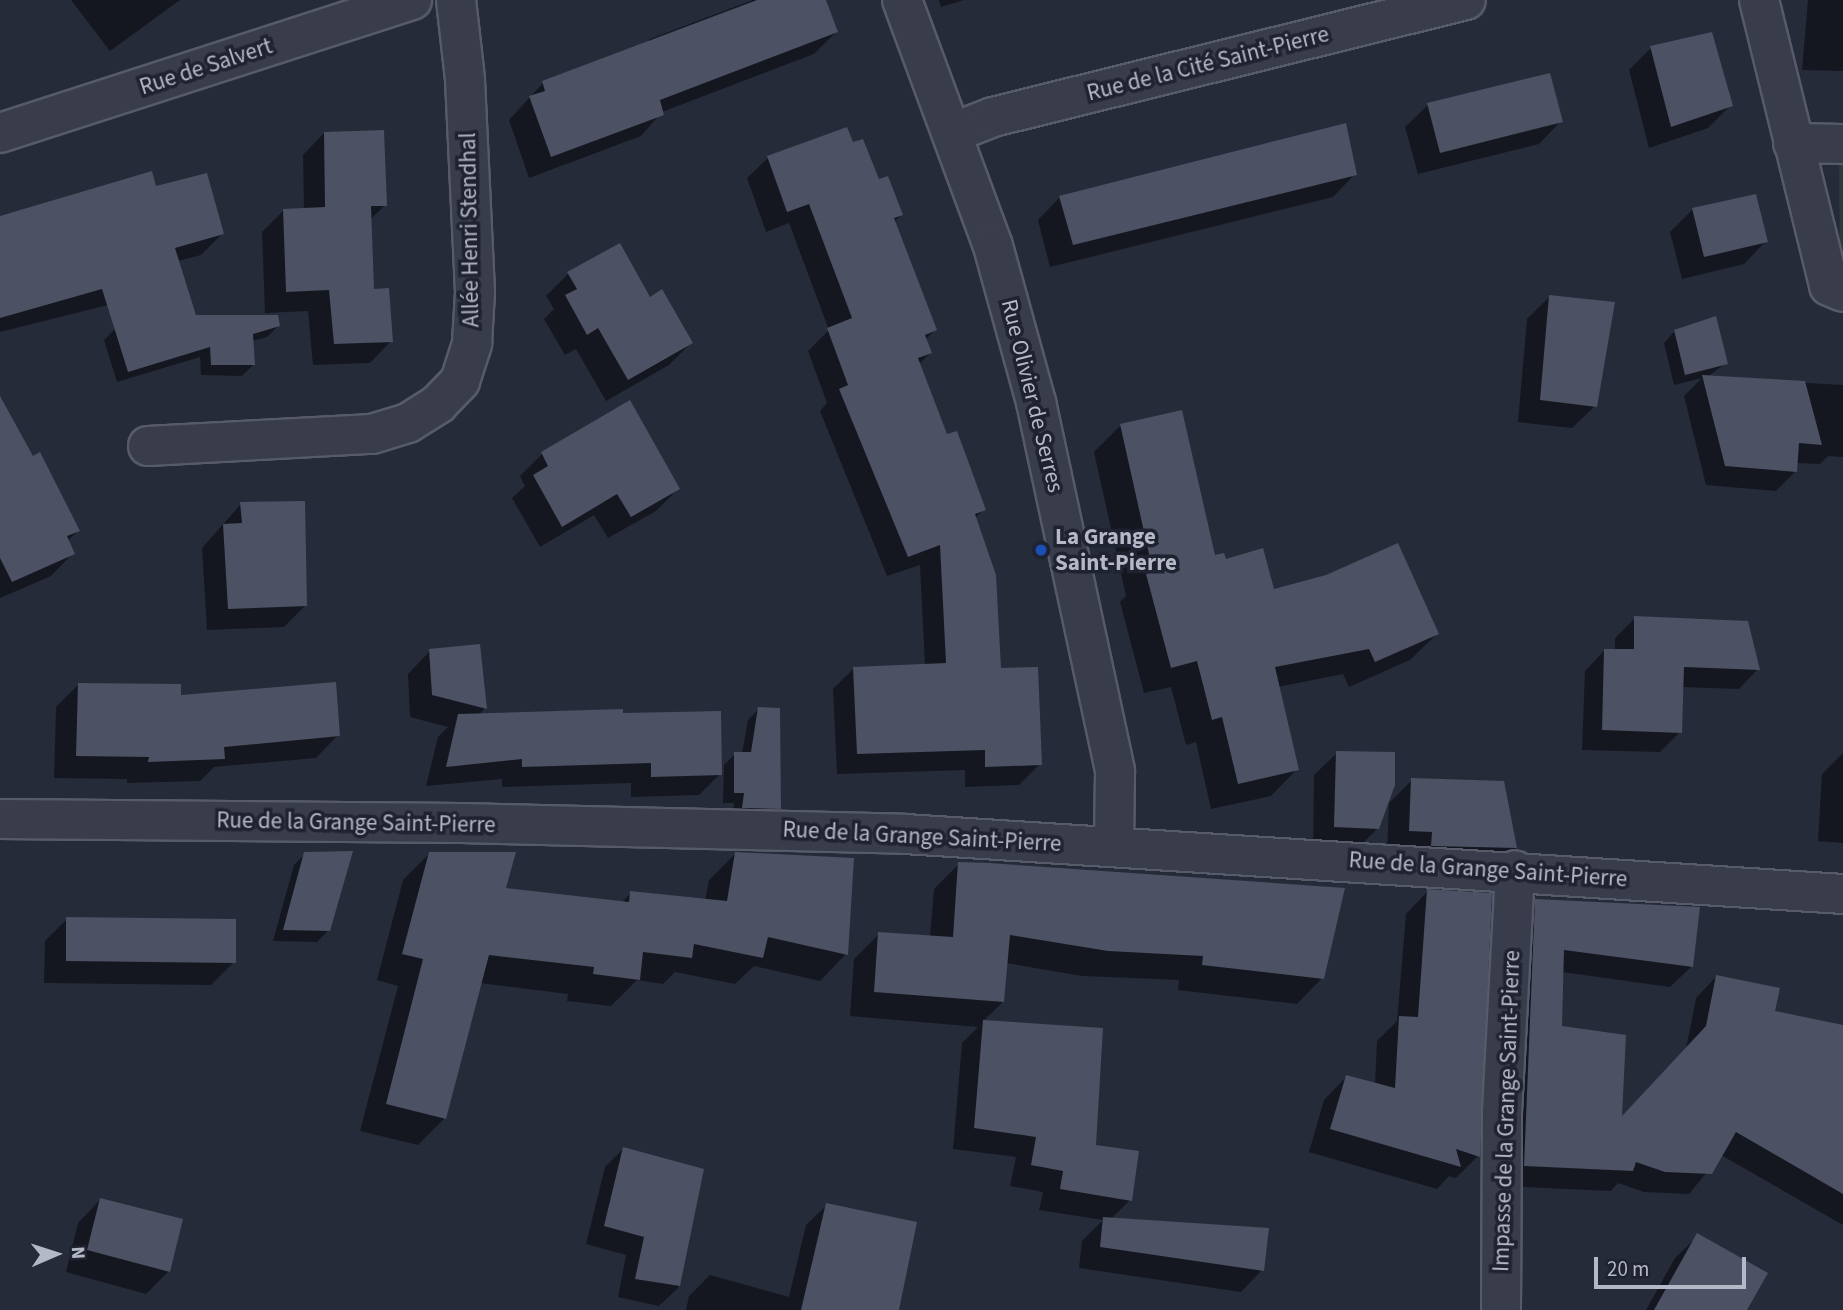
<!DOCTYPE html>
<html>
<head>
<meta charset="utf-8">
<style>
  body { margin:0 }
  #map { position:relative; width:1843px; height:1310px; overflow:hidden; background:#262b3a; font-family:"Source Sans 3",sans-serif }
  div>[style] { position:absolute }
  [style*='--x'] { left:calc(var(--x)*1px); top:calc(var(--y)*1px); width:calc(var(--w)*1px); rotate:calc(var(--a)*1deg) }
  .green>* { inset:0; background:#2c3b3f }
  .shadow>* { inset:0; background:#0007 }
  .building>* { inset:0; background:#4c5163 }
  .roads { filter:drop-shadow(2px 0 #575b69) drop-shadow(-2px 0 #575b69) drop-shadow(0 2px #575b69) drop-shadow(0 -2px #575b69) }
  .minor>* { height:38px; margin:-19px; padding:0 19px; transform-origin:19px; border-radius:19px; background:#393d4b }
  .dots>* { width:19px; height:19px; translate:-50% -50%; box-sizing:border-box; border:4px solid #1f2230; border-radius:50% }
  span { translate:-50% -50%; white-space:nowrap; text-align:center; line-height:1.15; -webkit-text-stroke:7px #1f2230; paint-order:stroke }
  .street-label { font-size:23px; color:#b5b8c6 }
  .poi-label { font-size:23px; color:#b5b8c6; font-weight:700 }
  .left { translate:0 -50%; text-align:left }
  .north { position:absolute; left:21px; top:1219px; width:70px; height:70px; -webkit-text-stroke:5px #1f2230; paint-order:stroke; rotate:87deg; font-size:19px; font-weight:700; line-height:28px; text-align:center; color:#b5b8c6 }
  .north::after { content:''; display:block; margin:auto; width:24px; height:32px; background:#b5b8c6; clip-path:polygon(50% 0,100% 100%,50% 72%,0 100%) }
  .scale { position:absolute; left:1594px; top:1257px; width:152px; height:32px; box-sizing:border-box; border:4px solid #b5b8c6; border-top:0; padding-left:9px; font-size:21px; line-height:24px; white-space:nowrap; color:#b5b8c6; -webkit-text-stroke:5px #1f2230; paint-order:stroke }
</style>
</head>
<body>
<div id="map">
  <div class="green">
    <div style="clip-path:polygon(1839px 160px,1843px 160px,1843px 279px,1840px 279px)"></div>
  </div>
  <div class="shadow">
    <div style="clip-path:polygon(71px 0,180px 0,110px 51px)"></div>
    <div style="clip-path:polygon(753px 0,824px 0,836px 32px,814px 54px,662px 112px,641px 136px,529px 178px,509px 120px,543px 83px,641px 48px,650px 39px)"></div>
    <div style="clip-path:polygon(939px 0,964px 0,941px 7px)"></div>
    <div style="clip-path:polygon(1808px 0,1843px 0,1843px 71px,1802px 70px)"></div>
    <div style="clip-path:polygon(1651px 48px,1731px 105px,1708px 128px,1649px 148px,1629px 70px)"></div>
    <div style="clip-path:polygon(1428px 105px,1561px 121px,1539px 144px,1418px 174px,1405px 127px)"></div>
    <div style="clip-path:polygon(324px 133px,385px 205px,370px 220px,372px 291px,391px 341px,370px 363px,313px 365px,308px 311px,265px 313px,262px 232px,284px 210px,304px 210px,303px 155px)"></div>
    <div style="clip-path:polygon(852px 145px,901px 215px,894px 222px,935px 330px,925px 340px,930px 353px,919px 364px,946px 436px,984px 509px,974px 519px,1000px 670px,1040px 764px,1019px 785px,965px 787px,965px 770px,837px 774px,833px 689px,854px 668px,925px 665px,920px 565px,887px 576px,820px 411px,827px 403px,808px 351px,829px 330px,789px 223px,766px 232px,747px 178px,768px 158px)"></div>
    <div style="clip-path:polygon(1355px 174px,1333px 197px,1050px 267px,1038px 220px,1060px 197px)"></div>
    <div style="clip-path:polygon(155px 188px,222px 234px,201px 255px,178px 261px,160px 292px,0 332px,0 217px)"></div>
    <div style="clip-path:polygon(1692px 210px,1766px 241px,1744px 264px,1682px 279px,1670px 232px)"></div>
    <div style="clip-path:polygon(568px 274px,650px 299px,691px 343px,669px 365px,606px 401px,576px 349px,565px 355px,544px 319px,554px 309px,546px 296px)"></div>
    <div style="clip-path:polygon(1550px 296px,1595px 406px,1572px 428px,1518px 422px,1527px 319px)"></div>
    <div style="clip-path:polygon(194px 317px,278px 326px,267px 337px,252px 341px,253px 365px,242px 376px,201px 375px,200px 357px,117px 382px,104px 340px,115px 329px)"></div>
    <div style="clip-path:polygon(1675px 331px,1726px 363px,1707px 377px,1843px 385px,1843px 457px,1828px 456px,1820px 464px,1796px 463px,1796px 471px,1776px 491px,1706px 485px,1684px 396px,1702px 378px,1674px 385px,1664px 343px)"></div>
    <div style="clip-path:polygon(629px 402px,678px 489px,656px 511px,608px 538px,594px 515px,540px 547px,512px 498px,525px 486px,520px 476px,542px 454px)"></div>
    <div style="clip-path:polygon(0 407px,78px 531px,67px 541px,73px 553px,51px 576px,0 598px)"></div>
    <div style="clip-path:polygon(1121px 425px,1214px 558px,1273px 591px,1327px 577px,1437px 634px,1410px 660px,1349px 687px,1343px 674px,1278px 687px,1297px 769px,1271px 796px,1211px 809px,1196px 742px,1186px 745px,1171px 687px,1144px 693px,1120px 602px,1126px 596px,1094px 452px)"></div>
    <div style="clip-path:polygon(241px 504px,306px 605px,284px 627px,207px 630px,202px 548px)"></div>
    <div style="clip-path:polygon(1635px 618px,1758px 669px,1739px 689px,1681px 687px,1680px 732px,1660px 752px,1582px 750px,1585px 671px,1605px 650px,1615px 651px,1615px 638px)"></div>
    <div style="clip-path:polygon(430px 651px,485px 708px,478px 716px,720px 774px,699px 795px,631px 797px,631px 783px,502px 787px,502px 779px,426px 786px,438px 737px,448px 727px,410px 717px,408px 674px)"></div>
    <div style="clip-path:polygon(78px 685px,179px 697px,338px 735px,316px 758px,214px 767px,200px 781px,127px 783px,127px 779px,54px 778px,56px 707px)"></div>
    <div style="clip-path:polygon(759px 709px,779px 808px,768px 819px,732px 819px,734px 803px,723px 803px,724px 765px,735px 754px,742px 753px,748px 720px)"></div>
    <div style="clip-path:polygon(1337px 753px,1378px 828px,1355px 851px,1313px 849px,1314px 775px)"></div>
    <div style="clip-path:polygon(1843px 753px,1843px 843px,1818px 841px,1822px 774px)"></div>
    <div style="clip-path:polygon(1412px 780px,1516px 848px,1493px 870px,1387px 853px,1389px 803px)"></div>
    <div style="clip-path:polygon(430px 853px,504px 890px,621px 903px,631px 893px,705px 901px,709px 880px,736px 853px,846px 954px,820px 981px,754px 966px,735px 984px,675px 972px,663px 984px,637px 980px,611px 1006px,567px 1001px,568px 994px,480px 983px,445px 1118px,418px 1145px,360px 1131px,398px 986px,377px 980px,403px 880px)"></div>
    <div style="clip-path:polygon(305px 854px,329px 930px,317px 942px,273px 941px,294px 865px)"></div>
    <div style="clip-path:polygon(959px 864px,1322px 978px,1297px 1004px,1178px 990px,1179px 980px,1082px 976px,1006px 963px,1003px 1002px,982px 1022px,1101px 1030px,1094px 1147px,1130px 1200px,1111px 1219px,1262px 1270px,1241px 1292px,1079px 1268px,1082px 1241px,1103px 1220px,1039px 1210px,1043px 1192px,1010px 1186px,1016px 1157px,953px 1149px,962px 1043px,978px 1027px,850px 1016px,854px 959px,879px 934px,930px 937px,934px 889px)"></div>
    <div style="clip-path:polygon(1428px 891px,1478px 1156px,1456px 1178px,1449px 1176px,1437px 1189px,1309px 1152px,1324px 1100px,1346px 1077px,1375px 1085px,1377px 1041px,1397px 1021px,1406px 914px)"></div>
    <div style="clip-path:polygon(1536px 901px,1691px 967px,1670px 987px,1562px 972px,1560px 1028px,1620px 1119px,1686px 1049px,1696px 998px,1716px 977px,1773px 1012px,1843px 1027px,1843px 1225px,1721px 1155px,1689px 1194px,1644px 1192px,1618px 1183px,1611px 1191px,1504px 1186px,1516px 921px)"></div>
    <div style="clip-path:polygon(67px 919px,234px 962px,211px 985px,44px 983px,45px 941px)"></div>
    <div style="clip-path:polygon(624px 1148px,702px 1170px,678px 1288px,659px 1306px,618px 1297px,626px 1255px,586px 1244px,605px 1167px)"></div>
    <div style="clip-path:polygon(100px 1200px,169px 1271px,146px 1294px,66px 1272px,78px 1223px)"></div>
    <div style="clip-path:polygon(827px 1205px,897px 1310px,686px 1310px,689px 1296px,710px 1275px,789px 1297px,806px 1225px)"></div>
    <div style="clip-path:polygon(1698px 1236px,1745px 1310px,1646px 1310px,1675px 1258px)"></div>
  </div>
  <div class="building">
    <div style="clip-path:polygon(757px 0,826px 0,838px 32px,660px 100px,664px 115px,551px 157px,529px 96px,545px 91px,542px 81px)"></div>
    <div style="clip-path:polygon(1712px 32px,1733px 106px,1671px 127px,1650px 46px)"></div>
    <div style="clip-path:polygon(1550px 73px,1563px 122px,1440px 153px,1427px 103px)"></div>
    <div style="clip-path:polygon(1346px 123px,1357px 175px,1073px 245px,1059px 196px)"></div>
    <div style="clip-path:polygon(847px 127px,853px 142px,863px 139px,879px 179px,888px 176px,903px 215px,894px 218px,937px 330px,925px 335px,932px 353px,918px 358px,947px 434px,957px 431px,986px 510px,975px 514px,996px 575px,1001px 668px,1038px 667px,1042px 765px,985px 767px,985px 750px,857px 754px,853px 667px,946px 663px,940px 545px,908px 557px,839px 389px,848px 385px,827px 328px,852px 318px,809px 204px,787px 212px,767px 156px)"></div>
    <div style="clip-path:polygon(384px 130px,387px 206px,371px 206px,374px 289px,389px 288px,393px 342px,334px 344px,329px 290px,286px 292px,283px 209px,325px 207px,324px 132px)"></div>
    <div style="clip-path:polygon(152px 171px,156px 186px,207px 173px,224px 234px,175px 248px,196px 315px,278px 315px,280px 326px,253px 334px,255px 365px,211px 365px,210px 347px,128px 372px,102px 289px,0 318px,0 216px)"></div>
    <div style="clip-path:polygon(1756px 194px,1768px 242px,1704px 257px,1692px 208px)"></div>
    <div style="clip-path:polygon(620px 243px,650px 297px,662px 289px,693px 343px,628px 380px,598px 328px,587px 335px,565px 295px,577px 289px,567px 272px)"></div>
    <div style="clip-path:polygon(1549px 295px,1615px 302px,1597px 407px,1540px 400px)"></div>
    <div style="clip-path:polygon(1716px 316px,1728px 364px,1685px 375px,1674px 330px)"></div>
    <div style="clip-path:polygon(1702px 375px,1805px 381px,1822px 445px,1799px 443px,1797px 472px,1725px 466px)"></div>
    <div style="clip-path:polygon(0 396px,33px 456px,40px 452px,80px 531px,67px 536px,75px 554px,12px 582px,0 558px)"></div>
    <div style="clip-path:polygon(630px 400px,680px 489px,631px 517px,617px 494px,562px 527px,533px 475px,548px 466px,541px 452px)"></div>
    <div style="clip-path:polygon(1182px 410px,1215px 555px,1224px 553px,1226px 559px,1263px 548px,1274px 589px,1326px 575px,1398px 543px,1439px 634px,1375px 662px,1369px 649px,1275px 667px,1299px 770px,1238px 784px,1222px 717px,1212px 720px,1197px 661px,1171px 668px,1146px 574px,1153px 572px,1120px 424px)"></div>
    <div style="clip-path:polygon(305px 501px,307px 606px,228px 609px,223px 524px,242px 523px,240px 502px)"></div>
    <div style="clip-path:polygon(1634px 616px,1748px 621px,1760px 670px,1684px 667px,1682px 733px,1602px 730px,1604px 649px,1634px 649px)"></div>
    <div style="clip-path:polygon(480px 644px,487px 709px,432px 695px,429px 649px)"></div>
    <div style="clip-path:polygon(336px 682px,340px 736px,224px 747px,225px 759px,148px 762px,149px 757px,76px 756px,78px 683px,181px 684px,181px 695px)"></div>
    <div style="clip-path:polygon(758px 707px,780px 708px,781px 809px,742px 808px,744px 793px,734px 793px,734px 752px,751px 752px)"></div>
    <div style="clip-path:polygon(623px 709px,623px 713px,721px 711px,722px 775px,651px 777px,651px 763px,522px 767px,522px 759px,446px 767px,458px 714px)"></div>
    <div style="clip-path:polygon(1336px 751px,1395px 752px,1395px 785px,1379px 829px,1334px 827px)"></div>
    <div style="clip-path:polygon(1411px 778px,1504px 781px,1517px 848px,1431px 846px,1432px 832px,1409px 831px)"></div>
    <div style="clip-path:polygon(353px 851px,330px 931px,283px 930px,304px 852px)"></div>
    <div style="clip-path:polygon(429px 852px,516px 852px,506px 888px,629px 902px,630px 891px,727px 901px,735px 852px,854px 858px,848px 955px,768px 937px,763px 958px,694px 944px,692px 958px,643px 952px,640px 980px,593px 974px,594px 967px,489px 955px,446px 1119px,386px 1104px,423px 959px,402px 954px)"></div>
    <div style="clip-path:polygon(958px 862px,989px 863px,1345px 888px,1324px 979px,1202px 965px,1203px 956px,1108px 951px,1010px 935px,1004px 1002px,874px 992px,878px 932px,953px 937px)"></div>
    <div style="clip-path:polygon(1427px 889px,1492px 893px,1480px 1157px,1456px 1149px,1461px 1167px,1330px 1129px,1346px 1075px,1395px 1088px,1399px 1016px,1418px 1017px)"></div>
    <div style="clip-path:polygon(1535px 899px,1700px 907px,1693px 967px,1564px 950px,1562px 1026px,1626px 1035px,1622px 1116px,1706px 1026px,1716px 975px,1780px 988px,1775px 1011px,1843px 1025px,1843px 1194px,1736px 1132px,1712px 1174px,1665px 1172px,1636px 1162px,1633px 1171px,1524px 1166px)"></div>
    <div style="clip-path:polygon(66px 917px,236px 919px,236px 963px,66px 961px)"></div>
    <div style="clip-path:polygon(983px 1020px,1103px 1028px,1096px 1145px,1139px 1151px,1132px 1201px,1060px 1189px,1063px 1171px,1031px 1165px,1036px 1137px,974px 1128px)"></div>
    <div style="clip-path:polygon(623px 1147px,704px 1169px,680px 1286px,635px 1279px,644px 1237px,604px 1226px)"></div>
    <div style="clip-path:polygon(100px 1198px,183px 1219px,170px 1272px,87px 1250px)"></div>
    <div style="clip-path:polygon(826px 1203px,917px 1222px,899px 1310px,801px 1310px)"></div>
    <div style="clip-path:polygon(1103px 1217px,1269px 1228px,1264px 1271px,1100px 1247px)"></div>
    <div style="clip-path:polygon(1697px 1233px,1768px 1273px,1747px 1310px,1654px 1310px)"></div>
  </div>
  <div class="roads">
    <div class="minor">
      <div style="--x:902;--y:0;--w:262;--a:69.7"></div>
      <div style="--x:993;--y:246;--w:162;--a:74.6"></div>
      <div style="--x:1036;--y:402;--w:378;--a:77.9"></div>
      <div style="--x:1115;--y:772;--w:74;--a:90.8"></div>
      <div style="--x:1759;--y:0;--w:294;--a:76.2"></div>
      <div style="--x:1829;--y:286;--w:15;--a:23"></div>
      <div style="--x:0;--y:133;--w:433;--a:-17.9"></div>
      <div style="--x:952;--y:133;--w:44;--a:-21.3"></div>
      <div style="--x:993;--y:117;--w:487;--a:-13.9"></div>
      <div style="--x:1793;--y:143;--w:50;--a:1.1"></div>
      <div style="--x:148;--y:446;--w:224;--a:-3.1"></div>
      <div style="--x:372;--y:434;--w:38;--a:-17"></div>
      <div style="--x:408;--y:423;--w:36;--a:-32"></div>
      <div style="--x:438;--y:404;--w:32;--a:-46"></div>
      <div style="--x:460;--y:381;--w:40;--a:-72"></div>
      <div style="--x:472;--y:343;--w:51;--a:-86.6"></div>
      <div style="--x:475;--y:292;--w:213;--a:-92.7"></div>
      <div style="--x:465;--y:79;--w:80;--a:-96.5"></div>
      <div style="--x:0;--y:819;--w:461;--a:0.5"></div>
      <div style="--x:461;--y:823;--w:444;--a:1.4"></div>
      <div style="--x:905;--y:834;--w:940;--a:3.66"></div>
      <div style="--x:1501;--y:1310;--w:198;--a:-89.7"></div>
      <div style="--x:1502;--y:1112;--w:242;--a:-86.9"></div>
    </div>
  </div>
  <div class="dots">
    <div style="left:1041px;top:550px;background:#1a4fb4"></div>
  </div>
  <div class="street-label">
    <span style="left:1208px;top:64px;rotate:-14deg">Rue de la Cité Saint-Pierre</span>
    <span style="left:206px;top:67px;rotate:-18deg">Rue de Salvert</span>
    <span style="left:470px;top:230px;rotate:-91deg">Allée Henri Stendhal</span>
    <span style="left:1032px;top:396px;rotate:76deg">Rue Olivier de Serres</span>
    <span style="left:356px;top:823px;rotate:1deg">Rue de la Grange Saint-Pierre</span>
    <span style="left:922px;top:837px;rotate:3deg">Rue de la Grange Saint-Pierre</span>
    <span style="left:1488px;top:870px;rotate:4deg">Rue de la Grange Saint-Pierre</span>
    <span style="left:1507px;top:1111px;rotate:-88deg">Impasse de la Grange Saint-Pierre</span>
  </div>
  <div class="poi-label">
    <span class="left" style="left:1055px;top:550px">La Grange<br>Saint-Pierre</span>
  </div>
  <div class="north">N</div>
  <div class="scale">20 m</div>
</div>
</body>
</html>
